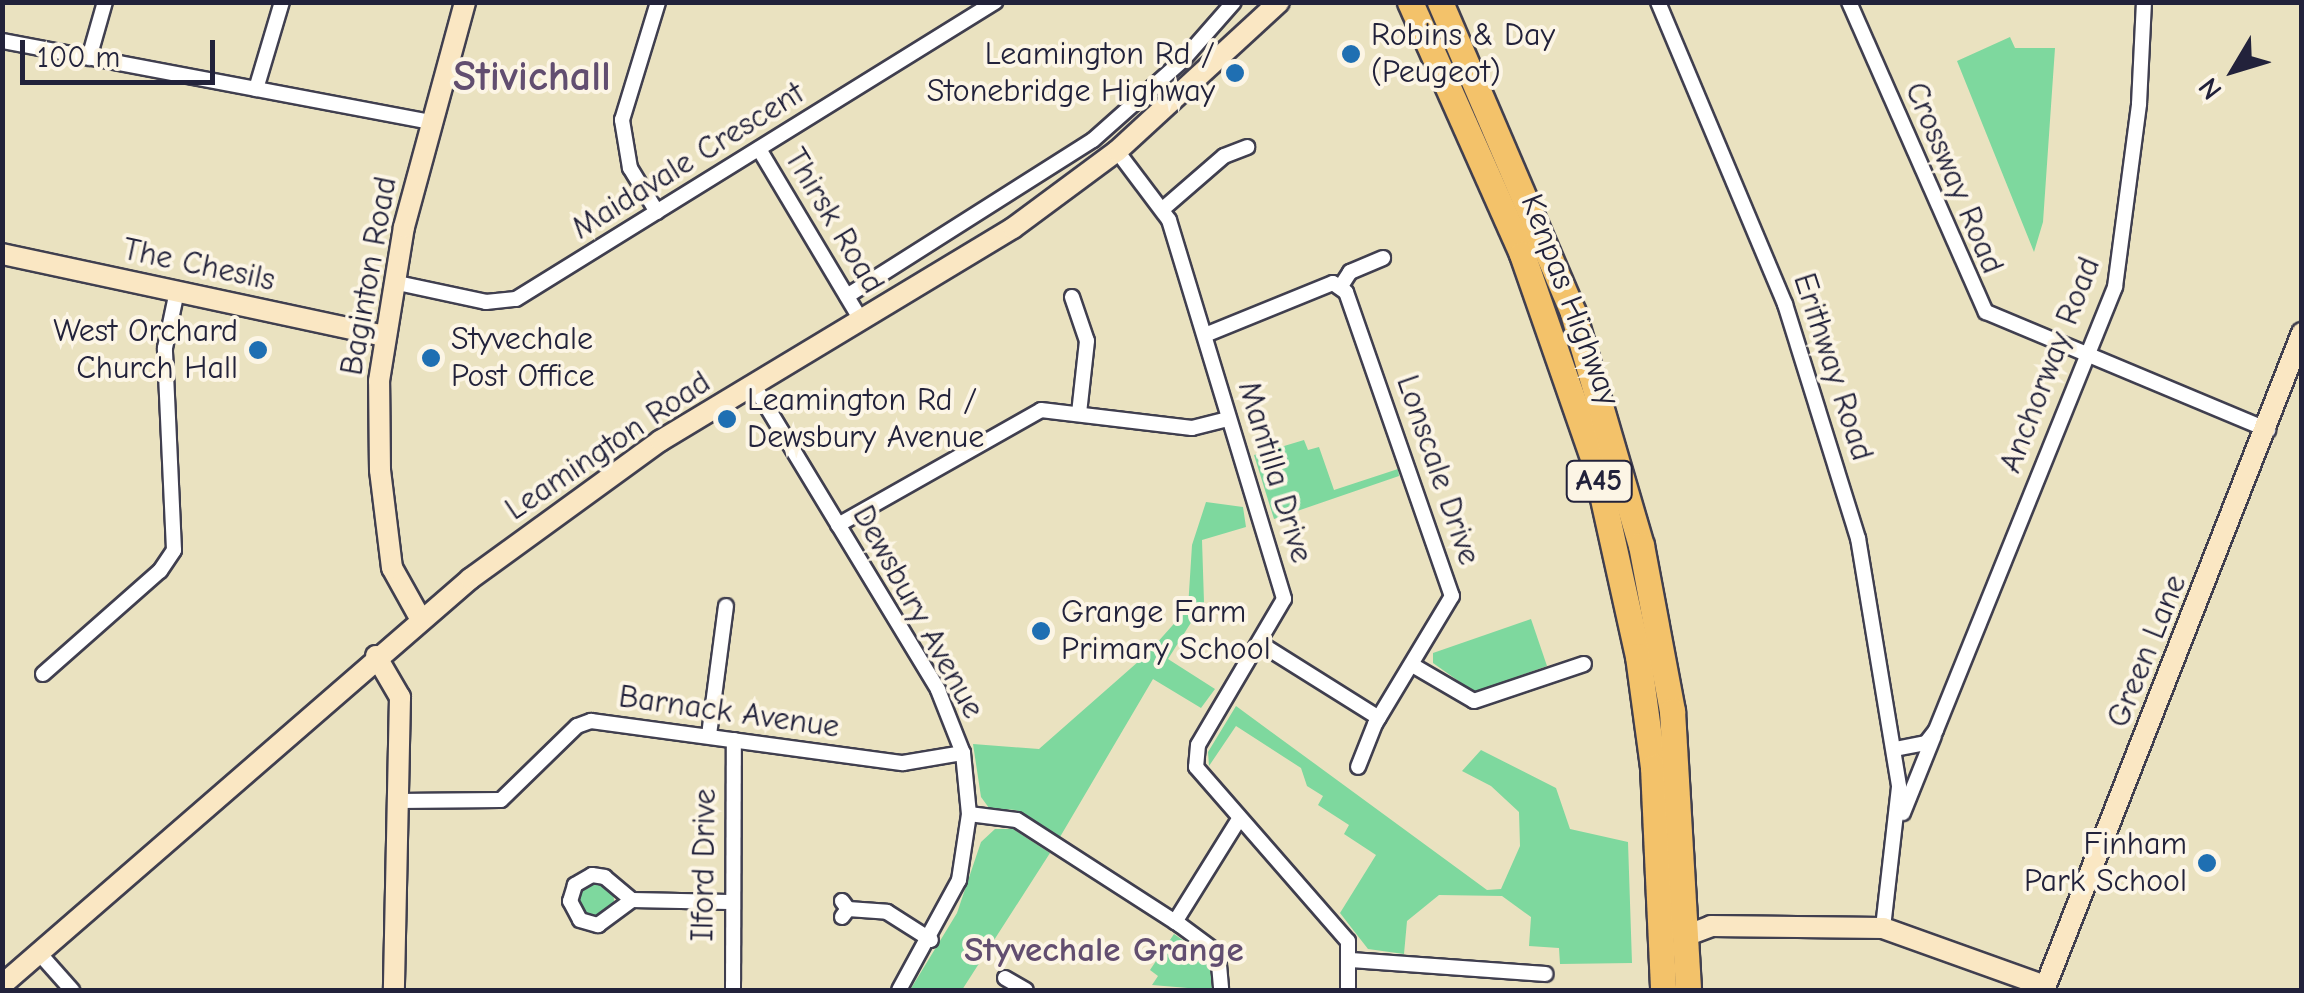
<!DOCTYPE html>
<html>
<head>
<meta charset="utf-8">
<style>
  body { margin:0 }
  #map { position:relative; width:2304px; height:993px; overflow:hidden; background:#eae2c0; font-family:"Comic Neue",sans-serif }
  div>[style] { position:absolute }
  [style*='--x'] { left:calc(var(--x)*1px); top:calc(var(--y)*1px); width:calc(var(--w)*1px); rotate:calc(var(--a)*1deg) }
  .green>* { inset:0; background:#7ed89e }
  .round { border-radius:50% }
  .roads { filter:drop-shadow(2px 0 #403f4f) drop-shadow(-2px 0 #403f4f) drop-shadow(0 2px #403f4f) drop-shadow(0 -2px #403f4f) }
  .street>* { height:14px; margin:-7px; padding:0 7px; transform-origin:7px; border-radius:7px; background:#fff }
  .secondary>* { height:20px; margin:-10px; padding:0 10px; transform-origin:10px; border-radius:10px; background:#fae7c3 }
  .highway>* { height:25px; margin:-12.5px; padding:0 12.5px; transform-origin:12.5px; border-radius:12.5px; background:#f3c26a }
  .dots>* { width:28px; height:28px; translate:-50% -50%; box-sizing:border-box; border:5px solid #fcf5e5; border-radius:50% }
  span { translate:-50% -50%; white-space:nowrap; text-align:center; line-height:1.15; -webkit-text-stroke:8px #fcf5e5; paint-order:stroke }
  .shield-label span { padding:2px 8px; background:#fcf5e5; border:2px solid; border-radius:8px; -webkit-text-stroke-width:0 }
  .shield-label { font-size:30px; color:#22223b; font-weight:700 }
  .poi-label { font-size:32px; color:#22223b }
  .left { translate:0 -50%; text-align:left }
  .right { translate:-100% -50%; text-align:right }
  .street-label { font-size:32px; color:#22223b }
  .neighbourhood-label { font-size:35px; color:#624e70; font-weight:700 }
  .district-label { font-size:42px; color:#624e70; font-weight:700 }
  .frame { position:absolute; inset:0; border:5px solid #22223b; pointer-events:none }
  .north { position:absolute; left:2184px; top:20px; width:100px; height:100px; -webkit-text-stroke:8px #fcf5e5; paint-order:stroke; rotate:232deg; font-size:28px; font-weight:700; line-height:40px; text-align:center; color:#22223b }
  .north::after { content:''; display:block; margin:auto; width:35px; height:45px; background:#22223b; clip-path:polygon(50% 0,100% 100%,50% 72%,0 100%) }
  .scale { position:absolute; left:20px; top:40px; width:195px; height:45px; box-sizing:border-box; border:5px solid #22223b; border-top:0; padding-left:12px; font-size:30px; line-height:35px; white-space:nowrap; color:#22223b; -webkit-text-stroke:8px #fcf5e5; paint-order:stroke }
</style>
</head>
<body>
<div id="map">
  <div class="green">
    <div style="clip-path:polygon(2010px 37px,2015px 48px,2055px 48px,2043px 222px,2034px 252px,1957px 61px)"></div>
    <div style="clip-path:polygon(1304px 440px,1308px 450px,1319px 447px,1334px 490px,1398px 469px,1399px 476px,1274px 519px,1254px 455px)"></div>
    <div style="clip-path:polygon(1206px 502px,1243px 507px,1246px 527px,1202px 540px,1204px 602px,1168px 659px,1215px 689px,1201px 708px,1153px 679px,1060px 837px,1016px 810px,989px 808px,981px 797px,973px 744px,1039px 749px,1147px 654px,1188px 608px,1192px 545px)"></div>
    <div style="clip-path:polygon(1531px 619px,1547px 666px,1474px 692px,1433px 663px,1433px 653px)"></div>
    <div style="clip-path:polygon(1236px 706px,1487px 890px,1501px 889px,1520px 846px,1519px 812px,1491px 786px,1462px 771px,1481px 750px,1556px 788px,1570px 829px,1628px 842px,1632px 963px,1560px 964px,1559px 948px,1529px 946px,1531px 917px,1502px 896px,1439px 895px,1407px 921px,1404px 954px,1368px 949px,1340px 913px,1376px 855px,1344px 834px,1349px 825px,1318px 805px,1323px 796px,1307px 786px,1301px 768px,1236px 726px,1209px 766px,1208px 752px)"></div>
    <div style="clip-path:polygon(995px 829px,1013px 829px,1050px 853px,962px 990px,910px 990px,957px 913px,981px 842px)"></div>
    <div class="round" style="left:576px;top:881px;width:38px;height:38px"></div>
    <div style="clip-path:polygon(1174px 934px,1210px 959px,1212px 990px,1152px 985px,1158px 976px,1150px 970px)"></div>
  </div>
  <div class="roads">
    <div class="street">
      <div style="--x:1658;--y:2;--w:328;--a:67.2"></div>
      <div style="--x:1785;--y:304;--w:245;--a:72.7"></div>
      <div style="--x:1858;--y:538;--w:252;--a:80.6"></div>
      <div style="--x:1899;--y:787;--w:142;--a:96.5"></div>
      <div style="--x:1849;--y:2;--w:339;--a:66.2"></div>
      <div style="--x:1986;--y:312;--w:306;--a:22.7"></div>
      <div style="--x:2;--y:41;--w:438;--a:10.7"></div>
      <div style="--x:89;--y:58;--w:58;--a:-74.1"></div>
      <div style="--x:256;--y:89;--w:91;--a:-73.4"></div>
      <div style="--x:759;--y:149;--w:201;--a:59.2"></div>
      <div style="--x:1117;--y:151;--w:86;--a:53"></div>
      <div style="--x:1169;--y:220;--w:396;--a:73.1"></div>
      <div style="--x:1284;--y:599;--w:169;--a:120.5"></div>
      <div style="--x:1198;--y:745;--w:22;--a:95"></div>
      <div style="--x:1196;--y:767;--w:231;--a:48.9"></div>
      <div style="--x:1348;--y:941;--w:49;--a:90"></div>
      <div style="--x:1164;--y:208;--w:79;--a:-40.9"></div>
      <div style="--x:1224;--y:156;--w:25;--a:-21"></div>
      <div style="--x:657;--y:212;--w:52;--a:-121.5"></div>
      <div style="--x:630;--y:168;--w:49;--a:-99.5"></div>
      <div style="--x:622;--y:120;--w:123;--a:-73"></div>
      <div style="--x:393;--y:282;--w:95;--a:12.1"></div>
      <div style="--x:486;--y:302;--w:30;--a:-6"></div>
      <div style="--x:516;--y:299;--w:564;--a:-31.8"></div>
      <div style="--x:1341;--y:286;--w:17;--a:-57"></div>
      <div style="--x:1350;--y:272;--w:36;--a:-23"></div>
      <div style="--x:847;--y:296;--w:291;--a:-32.4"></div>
      <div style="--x:1093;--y:140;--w:120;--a:-41.6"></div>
      <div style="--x:1183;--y:60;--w:77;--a:-48.7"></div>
      <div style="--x:1072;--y:297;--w:46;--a:71.2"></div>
      <div style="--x:1087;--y:341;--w:72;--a:96.3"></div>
      <div style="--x:1205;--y:335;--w:138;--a:-22.1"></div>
      <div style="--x:1333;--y:283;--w:16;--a:35"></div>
      <div style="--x:1346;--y:292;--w:322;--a:70.8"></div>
      <div style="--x:1452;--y:596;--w:149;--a:121"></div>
      <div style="--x:1375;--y:724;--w:46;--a:111.6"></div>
      <div style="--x:753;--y:384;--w:358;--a:58.8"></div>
      <div style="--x:938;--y:690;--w:68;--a:68.4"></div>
      <div style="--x:963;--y:753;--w:61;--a:84.4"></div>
      <div style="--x:969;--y:814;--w:67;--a:98.6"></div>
      <div style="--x:959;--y:880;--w:125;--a:118.6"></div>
      <div style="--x:838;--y:525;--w:233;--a:-29.5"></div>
      <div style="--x:1041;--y:410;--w:152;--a:6.8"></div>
      <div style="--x:1192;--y:428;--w:38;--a:-14"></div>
      <div style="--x:1261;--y:644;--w:139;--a:32.1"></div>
      <div style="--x:1414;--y:666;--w:69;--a:30.3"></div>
      <div style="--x:1474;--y:701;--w:116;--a:-18.6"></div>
      <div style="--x:43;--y:674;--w:156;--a:-41.4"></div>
      <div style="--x:160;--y:571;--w:25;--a:-56"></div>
      <div style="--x:174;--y:550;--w:202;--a:-92.6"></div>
      <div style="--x:165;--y:348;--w:58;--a:-78.1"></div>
      <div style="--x:709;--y:735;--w:130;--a:-82.5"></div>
      <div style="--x:1895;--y:749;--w:32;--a:-11"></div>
      <div style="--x:1926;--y:743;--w:16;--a:-52"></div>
      <div style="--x:1936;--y:730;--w:478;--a:-68"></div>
      <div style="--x:2115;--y:287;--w:185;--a:-82.5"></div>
      <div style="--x:2139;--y:104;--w:102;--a:-87.2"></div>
      <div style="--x:398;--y:801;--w:103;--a:-0.6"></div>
      <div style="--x:501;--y:800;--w:106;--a:-44.2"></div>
      <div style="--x:577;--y:726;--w:15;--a:-20"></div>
      <div style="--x:591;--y:721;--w:315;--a:7.7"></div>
      <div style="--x:903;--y:763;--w:61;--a:-9.5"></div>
      <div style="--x:1903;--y:813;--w:83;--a:-68.1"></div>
      <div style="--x:969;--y:814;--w:48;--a:7.1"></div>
      <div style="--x:1017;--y:820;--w:194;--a:32.8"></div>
      <div style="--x:1180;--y:925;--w:47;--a:36.4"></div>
      <div style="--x:1218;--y:953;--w:37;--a:85"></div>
      <div style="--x:632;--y:900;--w:35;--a:-140"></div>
      <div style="--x:605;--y:877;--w:13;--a:-171"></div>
      <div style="--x:592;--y:875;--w:20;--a:150"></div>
      <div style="--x:575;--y:885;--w:17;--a:107"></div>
      <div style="--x:570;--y:901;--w:21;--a:62"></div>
      <div style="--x:580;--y:920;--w:19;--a:16"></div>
      <div style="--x:598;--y:925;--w:42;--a:-36.3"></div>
      <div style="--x:632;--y:900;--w:97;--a:1.2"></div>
      <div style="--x:848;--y:909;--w:39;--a:4"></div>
      <div style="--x:887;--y:912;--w:52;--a:32.5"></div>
      <div style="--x:842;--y:917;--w:10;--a:-53"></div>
      <div style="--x:848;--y:909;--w:10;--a:-127"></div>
      <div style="--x:1175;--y:922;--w:121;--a:-58.1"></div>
      <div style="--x:39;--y:953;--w:50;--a:48.3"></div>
      <div style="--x:1351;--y:960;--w:195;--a:4.1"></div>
      <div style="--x:1005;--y:978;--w:24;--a:30"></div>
      <div style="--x:733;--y:990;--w:250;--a:-89.8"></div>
    </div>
    <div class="secondary">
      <div style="--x:2;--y:254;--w:390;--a:12.1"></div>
      <div style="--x:420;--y:618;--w:57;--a:-119.2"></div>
      <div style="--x:392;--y:568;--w:99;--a:-97"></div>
      <div style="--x:380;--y:470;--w:89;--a:-90.6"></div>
      <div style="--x:379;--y:381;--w:156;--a:-80.8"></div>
      <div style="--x:404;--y:227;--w:233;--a:-74.8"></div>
      <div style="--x:376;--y:656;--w:48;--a:59.7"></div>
      <div style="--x:400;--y:697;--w:293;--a:91.2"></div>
      <div style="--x:1688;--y:935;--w:25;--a:-21"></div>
      <div style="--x:1711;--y:926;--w:172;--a:0.7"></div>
      <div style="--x:1883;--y:928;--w:172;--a:19.7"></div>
      <div style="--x:2;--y:985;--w:620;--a:-40.94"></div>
      <div style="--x:470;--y:579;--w:235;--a:-36"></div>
      <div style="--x:660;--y:441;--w:412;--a:-31.1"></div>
      <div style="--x:1013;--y:228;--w:129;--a:-36.5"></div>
      <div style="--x:1117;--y:151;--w:220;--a:-42.6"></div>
      <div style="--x:2044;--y:990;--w:706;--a:-68.56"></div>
    </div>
    <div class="highway">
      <div style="--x:1410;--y:2;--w:276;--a:66"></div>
      <div style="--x:1522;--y:254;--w:225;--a:70.8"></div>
      <div style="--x:1596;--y:467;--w:194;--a:77.5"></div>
      <div style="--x:1638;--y:656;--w:112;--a:82.3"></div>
      <div style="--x:1653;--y:767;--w:223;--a:87.4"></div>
      <div style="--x:1440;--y:2;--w:338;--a:66.8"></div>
      <div style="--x:1573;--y:313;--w:242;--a:73.7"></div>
      <div style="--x:1641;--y:545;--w:169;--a:79.4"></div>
      <div style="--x:1672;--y:711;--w:279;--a:86.7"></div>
    </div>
  </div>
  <div class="dots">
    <div style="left:1351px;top:54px;background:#1f6fb2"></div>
    <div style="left:1235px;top:73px;background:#1f6fb2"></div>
    <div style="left:258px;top:350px;background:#1f6fb2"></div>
    <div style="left:431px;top:358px;background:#1f6fb2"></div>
    <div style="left:727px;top:419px;background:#1f6fb2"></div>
    <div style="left:1041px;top:631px;background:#1f6fb2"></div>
    <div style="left:2207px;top:863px;background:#1f6fb2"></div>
  </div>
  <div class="shield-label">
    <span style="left:1599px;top:481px">A45</span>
  </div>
  <div class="poi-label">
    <span class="left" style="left:1371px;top:54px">Robins &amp; Day<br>(Peugeot)</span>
    <span class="right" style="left:1215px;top:73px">Leamington Rd /<br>Stonebridge Highway</span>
    <span class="right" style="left:238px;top:350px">West Orchard<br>Church Hall</span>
    <span class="left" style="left:451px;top:358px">Styvechale<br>Post Office</span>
    <span class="left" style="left:747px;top:419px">Leamington Rd /<br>Dewsbury Avenue</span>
    <span class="left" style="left:1061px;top:631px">Grange Farm<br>Primary School</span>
    <span class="right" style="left:2187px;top:863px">Finham<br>Park School</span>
  </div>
  <div class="street-label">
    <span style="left:688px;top:161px;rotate:-32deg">Maidavale Crescent</span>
    <span style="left:1954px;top:178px;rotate:67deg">Crossway Road</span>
    <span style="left:834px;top:221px;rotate:59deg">Thirsk Road</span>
    <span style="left:199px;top:265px;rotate:12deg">The Chesils</span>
    <span style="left:369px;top:276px;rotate:-80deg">Baginton Road</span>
    <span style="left:1570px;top:300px;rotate:69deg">Kenpas Highway</span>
    <span style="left:2050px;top:365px;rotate:-69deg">Anchorway Road</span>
    <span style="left:1833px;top:367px;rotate:72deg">Erithway Road</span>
    <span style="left:608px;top:446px;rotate:-34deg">Leamington Road</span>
    <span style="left:1438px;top:470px;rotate:71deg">Lonscale Drive</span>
    <span style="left:1275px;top:472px;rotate:73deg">Mantilla Drive</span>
    <span style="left:918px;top:612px;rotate:61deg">Dewsbury Avenue</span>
    <span style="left:2147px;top:651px;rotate:-68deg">Green Lane</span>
    <span style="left:729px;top:712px;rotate:8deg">Barnack Avenue</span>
    <span style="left:704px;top:865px;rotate:-89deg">Ilford Drive</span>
  </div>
  <div class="neighbourhood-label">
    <span style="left:1104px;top:950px">Styvechale Grange</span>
  </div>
  <div class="district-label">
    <span style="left:532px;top:77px">Stivichall</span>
  </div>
  <div class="frame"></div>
  <div class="north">N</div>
  <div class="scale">100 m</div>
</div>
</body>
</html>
